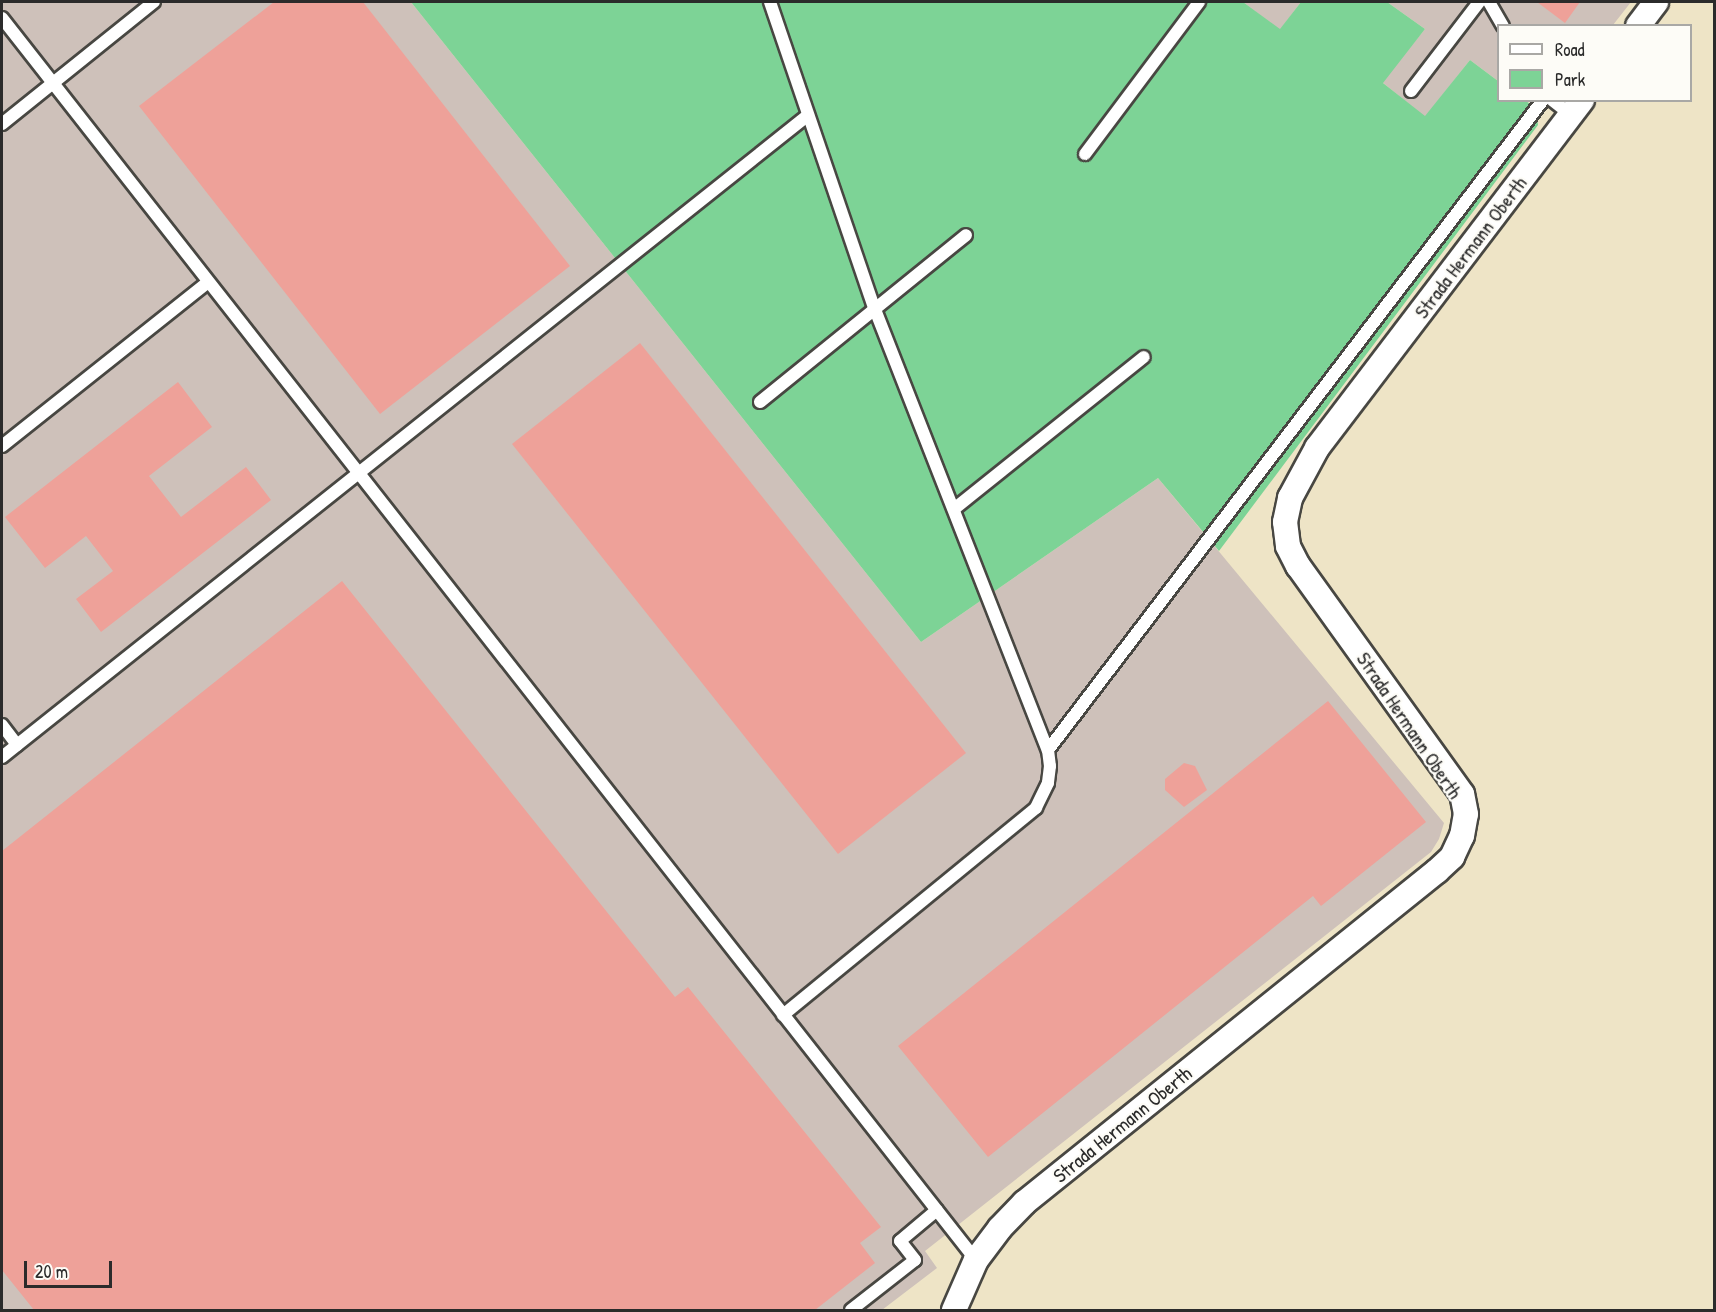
<!DOCTYPE html>
<html>
<head>
<meta charset="utf-8">
<style>
  body { margin:0 }
  #map { position:relative; width:1716px; height:1312px; overflow:hidden; background:#eee4c6; font-family:"Patrick Hand",sans-serif }
  div>[style] { position:absolute }
  [style*='--x'] { left:calc(var(--x)*1px); top:calc(var(--y)*1px); width:calc(var(--w)*1px); rotate:calc(var(--a)*1deg) }
  .industrial>* { inset:0; background:#cec1ba }
  .green>* { inset:0; background:#7dd396 }
  .building>* { inset:0; background:#eea199 }
  .roads { filter:drop-shadow(2px 0 #484742) drop-shadow(-2px 0 #484742) drop-shadow(0 2px #484742) drop-shadow(0 -2px #484742) }
  .service>* { height:12px; margin:-6px; padding:0 6px; transform-origin:6px; border-radius:6px; background:#fff }
  .minor>* { height:24px; margin:-12px; padding:0 12px; transform-origin:12px; border-radius:12px; background:#fff }
  span { translate:-50% -50%; white-space:nowrap; text-align:center; line-height:1.15; -webkit-text-stroke:4.5px #fdfcf7; paint-order:stroke }
  .street-label { font-size:20px; color:#2b2b2b }
  .frame { position:absolute; inset:0; border:3px solid #2b2b2b; pointer-events:none }
  .legend { position:absolute; left:1497px; top:24px; width:195px; height:78px; box-sizing:border-box; background:#fdfcf7; border:2px solid #a9a8a5; margin:0; padding:8px 10px; list-style:none; font-size:18px; color:#2b2b2b }
  .legend li { display:flex; align-items:center; gap:12px; height:30px }
  .legend b { width:30px; border:2px solid #a9a8a5 }
  .scale { position:absolute; left:24px; top:1261px; width:88px; height:27px; box-sizing:border-box; border:3px solid #2b2b2b; border-top:0; padding-left:8px; font-size:18px; line-height:21px; white-space:nowrap; color:#2b2b2b; -webkit-text-stroke:4px #fdfcf7; paint-order:stroke }
</style>
</head>
<body>
<div id="map">
  <div class="industrial">
    <div style="clip-path:polygon(2px 2px,411px 2px,921px 642px,1158px 478px,1444px 823px,1439px 839px,1431px 852px,925px 1251px,937px 1268px,882px 1310px,2px 1310px)"></div>
    <div style="clip-path:polygon(1243px 2px,1301px 2px,1280px 30px)"></div>
    <div style="clip-path:polygon(1387px 2px,1631px 2px,1613px 25px,1498px 26px,1498px 81px,1470px 60px,1425px 117px,1382px 82px,1425px 29px)"></div>
  </div>
  <div class="green">
    <div style="clip-path:polygon(411px 2px,1243px 2px,1280px 29px,1301px 2px,1387px 2px,1425px 29px,1383px 83px,1425px 116px,1470px 60px,1498px 81px,1498px 100px,1526px 101px,1536px 108px,1538px 125px,1219px 551px,1158px 478px,921px 642px)"></div>
  </div>
  <div class="building">
    <div style="clip-path:polygon(274px 2px,363px 2px,570px 266px,380px 414px,139px 106px)"></div>
    <div style="clip-path:polygon(1537px 2px,1580px 2px,1565px 23px)"></div>
    <div style="clip-path:polygon(640px 343px,966px 753px,838px 854px,512px 444px)"></div>
    <div style="clip-path:polygon(178px 382px,212px 427px,149px 476px,181px 517px,246px 467px,271px 500px,101px 632px,76px 599px,113px 571px,86px 536px,45px 568px,5px 517px)"></div>
    <div style="clip-path:polygon(342px 581px,675px 997px,688px 987px,881px 1227px,860px 1243px,875px 1263px,815px 1310px,34px 1310px,2px 1270px,2px 851px)"></div>
    <div style="clip-path:polygon(1328px 701px,1426px 822px,1321px 906px,1313px 896px,988px 1157px,898px 1046px)"></div>
    <div style="clip-path:polygon(1184px 763px,1195px 766px,1207px 790px,1184px 807px,1165px 790px,1165px 779px)"></div>
  </div>
  <div class="roads">
    <div class="service">
      <div style="--x:770;--y:2;--w:322;--a:71.2"></div>
      <div style="--x:874;--y:307;--w:476;--a:68.6"></div>
      <div style="--x:1048;--y:750;--w:16;--a:83"></div>
      <div style="--x:1050;--y:766;--w:17;--a:97"></div>
      <div style="--x:1048;--y:783;--w:28;--a:116"></div>
      <div style="--x:1036;--y:808;--w:327;--a:140.7"></div>
      <div style="--x:1489;--y:2;--w:28;--a:60"></div>
      <div style="--x:2;--y:18;--w:1578;--a:51.9"></div>
      <div style="--x:1411;--y:91;--w:112;--a:-52.6"></div>
      <div style="--x:1552;--y:100;--w:24;--a:38"></div>
      <div style="--x:2;--y:124;--w:195;--a:-38.8"></div>
      <div style="--x:1085;--y:154;--w:190;--a:-53.1"></div>
      <div style="--x:760;--y:402;--w:265;--a:-39"></div>
      <div style="--x:2;--y:446;--w:263;--a:-38.5"></div>
      <div style="--x:954;--y:509;--w:243;--a:-38.7"></div>
      <div style="--x:2;--y:725;--w:25;--a:53"></div>
      <div style="--x:1048;--y:750;--w:817;--a:-52.71"></div>
      <div style="--x:2;--y:757;--w:1029;--a:-38.53"></div>
      <div style="--x:851;--y:1310;--w:81;--a:-38"></div>
      <div style="--x:915;--y:1260;--w:24;--a:-128"></div>
      <div style="--x:900;--y:1241;--w:48;--a:-40"></div>
    </div>
    <div class="minor">
      <div style="--x:1638;--y:26;--w:30;--a:-53"></div>
      <div style="--x:954;--y:1310;--w:55;--a:-66.3"></div>
      <div style="--x:976;--y:1260;--w:40;--a:-53"></div>
      <div style="--x:1000;--y:1228;--w:35;--a:-46"></div>
      <div style="--x:1024;--y:1203;--w:530;--a:-38.79"></div>
      <div style="--x:1437;--y:871;--w:21;--a:-43"></div>
      <div style="--x:1452;--y:857;--w:23;--a:-65"></div>
      <div style="--x:1462;--y:836;--w:22;--a:-80"></div>
      <div style="--x:1466;--y:814;--w:20;--a:-101"></div>
      <div style="--x:1462;--y:794;--w:281;--a:-125.7"></div>
      <div style="--x:1298;--y:566;--w:22;--a:-117"></div>
      <div style="--x:1288;--y:546;--w:24;--a:-97"></div>
      <div style="--x:1285;--y:522;--w:25;--a:-78"></div>
      <div style="--x:1290;--y:498;--w:57;--a:-61.6"></div>
      <div style="--x:1317;--y:448;--w:437;--a:-52.7"></div>
    </div>
  </div>
  <div class="street-label">
    <span style="left:1470px;top:247px;rotate:-53deg">Strada Hermann Oberth</span>
    <span style="left:1410px;top:725px;rotate:56deg">Strada Hermann Oberth</span>
    <span style="left:1122px;top:1124px;rotate:-39deg">Strada Hermann Oberth</span>
  </div>
  <div class="frame"></div>
  <ul class="legend">
  <li><b style="height:8px;background:#fff"></b>Road</li>
  <li><b style="height:16px;background:#7dd396"></b>Park</li>
  </ul>
  <div class="scale">20 m</div>
</div>
</body>
</html>
